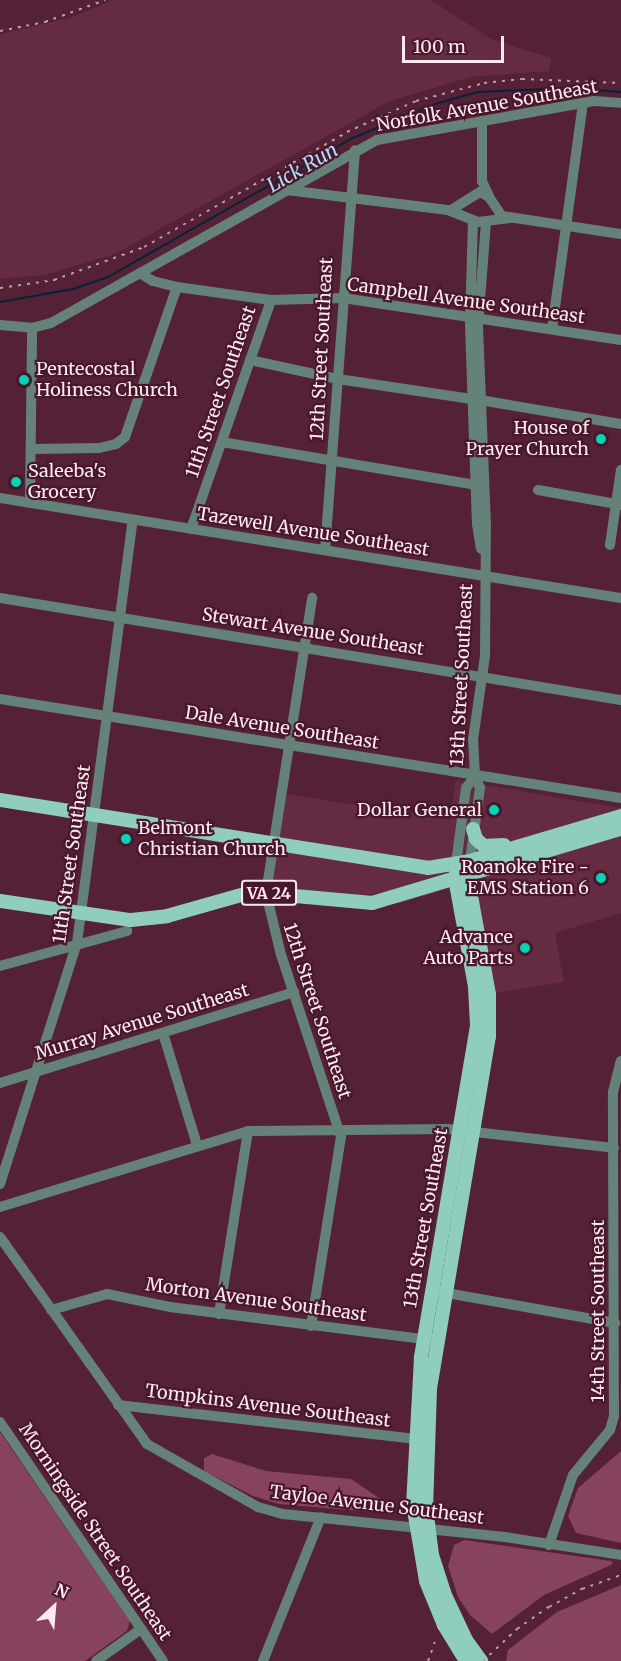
<!DOCTYPE html>
<html>
<head>
<meta charset="utf-8">
<style>
  body { margin:0 }
  #map { position:relative; width:621px; height:1661px; overflow:hidden; background:#542136; font-family:Merriweather,serif }
  div>[style] { position:absolute }
  [style*='--x'] { left:calc(var(--x)*1px); top:calc(var(--y)*1px); width:calc(var(--w)*1px); rotate:calc(var(--a)*1deg) }
  .built>* { inset:0; background:#642b42 }
  .green>* { inset:0; background:#87425d }
  .stream>* { height:2px; margin:-1px; padding:0 1px; transform-origin:1px; border-radius:1px; background:#022538 }
  .minor>* { height:10px; margin:-5px; padding:0 5px; transform-origin:5px; border-radius:5px; background:#64827a }
  .major>* { height:14px; margin:-7px; padding:0 7px; transform-origin:7px; border-radius:7px; background:#8fcdbe }
  .rail>* { height:2px; margin-top:-1px; transform-origin:0; background:repeating-linear-gradient(90deg,#bc9ca8 0 3px,transparent 0 9px) }
  .dots>* { width:16px; height:16px; translate:-50% -50%; box-sizing:border-box; border:3px solid #49172c; border-radius:50% }
  span { translate:-50% -50%; white-space:nowrap; text-align:center; line-height:1.15; -webkit-text-stroke:4.5px #49172c; paint-order:stroke }
  .shield-label span { padding:2px 4px; background:#49172c; border:2px solid; border-radius:4px; -webkit-text-stroke-width:0 }
  .shield-label { font-size:16px; color:#fde9ef; font-weight:700 }
  .street-label { font-size:18px; color:#fde9ef }
  .poi-label { font-size:18px; color:#fde9ef }
  .left { translate:0 -50%; text-align:left }
  .right { translate:-100% -50%; text-align:right }
  .water-label { font-size:20px; color:#aedcfb; font-style:italic }
  .north { position:absolute; left:24px; top:1577px; width:60px; height:60px; -webkit-text-stroke:4px #49172c; paint-order:stroke; rotate:26deg; font-size:16px; font-weight:700; line-height:24px; text-align:center; color:#fde9ef }
  .north::after { content:''; display:block; margin:auto; width:21px; height:27px; background:#fde9ef; clip-path:polygon(50% 0,100% 100%,50% 72%,0 100%) }
  .scale { position:absolute; left:402px; top:36px; width:102px; height:27px; box-sizing:border-box; border:3px solid #fde9ef; border-top:0; padding-left:8px; font-size:18px; line-height:21px; white-space:nowrap; color:#fde9ef; -webkit-text-stroke:4px #49172c; paint-order:stroke }
</style>
</head>
<body>
<div id="map">
  <div class="built">
    <div style="clip-path:polygon(113px 0,431px 0,491px 39px,551px 58px,549px 71px,471px 77px,390px 101px,115px 254px,44px 275px,0 279px,0 34px,70px 18px)"></div>
    <div style="clip-path:polygon(456px 780px,621px 808px,621px 913px,555px 933px,564px 982px,496px 993px,474px 881px,397px 904px,392px 891px,361px 896px,323px 894px,272px 884px,287px 794px,450px 820px)"></div>
  </div>
  <div class="green">
    <div style="clip-path:polygon(0 1432px,130px 1621px,127px 1631px,85px 1661px,0 1661px)"></div>
    <div style="clip-path:polygon(621px 1451px,621px 1543px,576px 1533px,568px 1516px,578px 1488px)"></div>
    <div style="clip-path:polygon(212px 1454px,266px 1471px,351px 1479px,382px 1500px,384px 1513px,279px 1504px,253px 1496px,204px 1471px,204px 1458px)"></div>
    <div style="clip-path:polygon(464px 1540px,611px 1561px,613px 1564px,544px 1595px,492px 1634px,470px 1615px,458px 1597px,448px 1566px,454px 1545px)"></div>
    <div style="clip-path:polygon(621px 1585px,621px 1661px,506px 1661px,508px 1650px,557px 1612px)"></div>
  </div>
  <div class="stream">
    <div style="--x:0;--y:302;--w:74;--a:-10.1"></div>
    <div style="--x:73;--y:289;--w:37;--a:-19"></div>
    <div style="--x:108;--y:277;--w:282;--a:-29.6"></div>
    <div style="--x:353;--y:138;--w:92;--a:-22.4"></div>
    <div style="--x:438;--y:103;--w:41;--a:-15.4"></div>
    <div style="--x:478;--y:92;--w:92;--a:-2.5"></div>
    <div style="--x:570;--y:88;--w:51;--a:4.5"></div>
  </div>
  <div class="minor">
    <div style="--x:482;--y:121;--w:60;--a:90"></div>
    <div style="--x:482;--y:181;--w:17;--a:65"></div>
    <div style="--x:287;--y:190;--w:162;--a:7.1"></div>
    <div style="--x:448;--y:210;--w:32;--a:22"></div>
    <div style="--x:478;--y:222;--w:34;--a:-7"></div>
    <div style="--x:451;--y:210;--w:34;--a:-32"></div>
    <div style="--x:480;--y:192;--w:10;--a:29"></div>
    <div style="--x:489;--y:197;--w:23;--a:56"></div>
    <div style="--x:502;--y:216;--w:120;--a:8.6"></div>
    <div style="--x:473;--y:221;--w:104;--a:91.7"></div>
    <div style="--x:470;--y:325;--w:199;--a:88"></div>
    <div style="--x:477;--y:524;--w:25;--a:81"></div>
    <div style="--x:140;--y:273;--w:15;--a:32"></div>
    <div style="--x:153;--y:281;--w:25;--a:14"></div>
    <div style="--x:177;--y:287;--w:95;--a:7.9"></div>
    <div style="--x:271;--y:300;--w:72;--a:-1.6"></div>
    <div style="--x:343;--y:298;--w:281;--a:8.6"></div>
    <div style="--x:0;--y:325;--w:32;--a:5"></div>
    <div style="--x:32;--y:328;--w:20;--a:-15"></div>
    <div style="--x:51;--y:323;--w:374;--a:-29.3"></div>
    <div style="--x:377;--y:140;--w:220;--a:-10.2"></div>
    <div style="--x:594;--y:101;--w:27;--a:4"></div>
    <div style="--x:552;--y:329;--w:228;--a:-82.2"></div>
    <div style="--x:250;--y:360;--w:90;--a:12.2"></div>
    <div style="--x:338;--y:379;--w:135;--a:8.5"></div>
    <div style="--x:480;--y:400;--w:143;--a:9.7"></div>
    <div style="--x:222;--y:442;--w:257;--a:9.6"></div>
    <div style="--x:32;--y:449;--w:67;--a:-0.9"></div>
    <div style="--x:99;--y:448;--w:17;--a:-13"></div>
    <div style="--x:116;--y:444;--w:11;--a:-38"></div>
    <div style="--x:125;--y:437;--w:159;--a:-70.9"></div>
    <div style="--x:538;--y:490;--w:84;--a:10.2"></div>
    <div style="--x:0;--y:498;--w:629;--a:9.15"></div>
    <div style="--x:30;--y:503;--w:175;--a:-89.3"></div>
    <div style="--x:191;--y:529;--w:243;--a:-70.7"></div>
    <div style="--x:610;--y:545;--w:76;--a:-81.7"></div>
    <div style="--x:325;--y:550;--w:401;--a:-85.7"></div>
    <div style="--x:0;--y:598;--w:629;--a:9.33"></div>
    <div style="--x:0;--y:699;--w:629;--a:9.06"></div>
    <div style="--x:470;--y:861;--w:74;--a:-82.2"></div>
    <div style="--x:480;--y:788;--w:13;--a:-113"></div>
    <div style="--x:475;--y:776;--w:36;--a:-93"></div>
    <div style="--x:473;--y:740;--w:85;--a:-81.9"></div>
    <div style="--x:485;--y:656;--w:130;--a:-89.6"></div>
    <div style="--x:486;--y:526;--w:200;--a:-92.3"></div>
    <div style="--x:478;--y:326;--w:105;--a:-85.6"></div>
    <div style="--x:456;--y:864;--w:77;--a:-82.5"></div>
    <div style="--x:466;--y:788;--w:15;--a:-53"></div>
    <div style="--x:0;--y:966;--w:132;--a:-15.4"></div>
    <div style="--x:163;--y:1033;--w:117;--a:73.1"></div>
    <div style="--x:0;--y:1083;--w:308;--a:-17.2"></div>
    <div style="--x:0;--y:1184;--w:253;--a:-72.3"></div>
    <div style="--x:77;--y:943;--w:427;--a:-82.5"></div>
    <div style="--x:0;--y:1207;--w:259;--a:-17"></div>
    <div style="--x:248;--y:1131;--w:200;--a:-0.6"></div>
    <div style="--x:448;--y:1129;--w:167;--a:6.5"></div>
    <div style="--x:0;--y:1237;--w:254;--a:54.6"></div>
    <div style="--x:147;--y:1444;--w:128;--a:29.6"></div>
    <div style="--x:258;--y:1507;--w:26;--a:16"></div>
    <div style="--x:283;--y:1514;--w:223;--a:5.9"></div>
    <div style="--x:505;--y:1537;--w:117;--a:8.8"></div>
    <div style="--x:441;--y:1292;--w:177;--a:10.1"></div>
    <div style="--x:51;--y:1310;--w:58;--a:-15.9"></div>
    <div style="--x:107;--y:1294;--w:64;--a:11.7"></div>
    <div style="--x:170;--y:1307;--w:262;--a:7.2"></div>
    <div style="--x:219;--y:1314;--w:185;--a:-81"></div>
    <div style="--x:311;--y:1326;--w:191;--a:-81"></div>
    <div style="--x:341;--y:1137;--w:192;--a:-108.2"></div>
    <div style="--x:281;--y:955;--w:64;--a:-103.6"></div>
    <div style="--x:266;--y:893;--w:299;--a:-81.1"></div>
    <div style="--x:118;--y:1405;--w:307;--a:6.5"></div>
    <div style="--x:0;--y:1422;--w:289;--a:55.7"></div>
    <div style="--x:549;--y:1545;--w:74;--a:-71.1"></div>
    <div style="--x:573;--y:1475;--w:58;--a:-50.6"></div>
    <div style="--x:610;--y:1430;--w:15;--a:-74"></div>
    <div style="--x:614;--y:1416;--w:324;--a:-90.2"></div>
    <div style="--x:613;--y:1092;--w:32;--a:-76"></div>
    <div style="--x:96;--y:1661;--w:55;--a:-35.4"></div>
    <div style="--x:263;--y:1661;--w:155;--a:-68.1"></div>
  </div>
  <div class="major">
    <div style="--x:0;--y:800;--w:433;--a:9"></div>
    <div style="--x:428;--y:868;--w:43;--a:-9.5"></div>
    <div style="--x:470;--y:861;--w:158;--a:-16.6"></div>
    <div style="--x:473;--y:829;--w:10;--a:73"></div>
    <div style="--x:476;--y:839;--w:11;--a:41"></div>
    <div style="--x:484;--y:846;--w:20;--a:-3"></div>
    <div style="--x:470;--y:861;--w:24;--a:92"></div>
    <div style="--x:469;--y:885;--w:111;--a:79.6"></div>
    <div style="--x:489;--y:994;--w:42;--a:90"></div>
    <div style="--x:489;--y:1036;--w:358;--a:99.5"></div>
    <div style="--x:430;--y:1389;--w:118;--a:91.9"></div>
    <div style="--x:426;--y:1507;--w:48;--a:82.9"></div>
    <div style="--x:432;--y:1555;--w:40;--a:72"></div>
    <div style="--x:444;--y:1593;--w:52;--a:64.9"></div>
    <div style="--x:466;--y:1640;--w:26;--a:54"></div>
    <div style="--x:456;--y:864;--w:20;--a:90"></div>
    <div style="--x:456;--y:884;--w:105;--a:79.5"></div>
    <div style="--x:475;--y:987;--w:39;--a:87"></div>
    <div style="--x:477;--y:1026;--w:337;--a:99.6"></div>
    <div style="--x:421;--y:1358;--w:146;--a:93.1"></div>
    <div style="--x:413;--y:1504;--w:78;--a:80.4"></div>
    <div style="--x:426;--y:1581;--w:48;--a:67.8"></div>
    <div style="--x:444;--y:1625;--w:42;--a:58.6"></div>
    <div style="--x:0;--y:901;--w:132;--a:8.3"></div>
    <div style="--x:131;--y:920;--w:36;--a:-6"></div>
    <div style="--x:167;--y:916;--w:88;--a:-15.8"></div>
    <div style="--x:252;--y:892;--w:121;--a:5.2"></div>
    <div style="--x:372;--y:903;--w:260;--a:-16.6"></div>
  </div>
  <div class="rail">
    <div style="--x:0;--y:31;--w:46;--a:-11.3"></div>
    <div style="--x:45;--y:22;--w:64;--a:-20.1"></div>
    <div style="--x:0;--y:288;--w:55;--a:-8.4"></div>
    <div style="--x:54;--y:280;--w:96;--a:-20.1"></div>
    <div style="--x:144;--y:247;--w:233;--a:-29.5"></div>
    <div style="--x:347;--y:132;--w:76;--a:-24.2"></div>
    <div style="--x:416;--y:101;--w:70;--a:-14.8"></div>
    <div style="--x:484;--y:83;--w:38;--a:-6"></div>
    <div style="--x:522;--y:79;--w:99;--a:2.3"></div>
    <div style="--x:428;--y:1661;--w:20;--a:-70"></div>
    <div style="--x:483;--y:1661;--w:47;--a:-43.3"></div>
    <div style="--x:517;--y:1629;--w:39;--a:-35"></div>
    <div style="--x:549;--y:1607;--w:38;--a:-29"></div>
    <div style="--x:582;--y:1589;--w:41;--a:-19.7"></div>
  </div>
  <div class="dots">
    <div style="left:24px;top:380px;background:#01d5b6"></div>
    <div style="left:601px;top:439px;background:#01d5b6"></div>
    <div style="left:16px;top:482px;background:#01d5b6"></div>
    <div style="left:494px;top:810px;background:#01d5b6"></div>
    <div style="left:126px;top:839px;background:#01d5b6"></div>
    <div style="left:601px;top:878px;background:#01d5b6"></div>
    <div style="left:525px;top:948px;background:#01d5b6"></div>
  </div>
  <div class="shield-label">
    <span style="left:269px;top:893px">VA 24</span>
  </div>
  <div class="street-label">
    <span style="left:487px;top:106px;rotate:-10deg">Norfolk Avenue Southeast</span>
    <span style="left:466px;top:301px;rotate:8deg">Campbell Avenue Southeast</span>
    <span style="left:322px;top:349px;rotate:-87deg">12th Street Southeast</span>
    <span style="left:221px;top:392px;rotate:-71deg">11th Street Southeast</span>
    <span style="left:313px;top:532px;rotate:9deg">Tazewell Avenue Southeast</span>
    <span style="left:313px;top:632px;rotate:9deg">Stewart Avenue Southeast</span>
    <span style="left:462px;top:675px;rotate:-87deg">13th Street Southeast</span>
    <span style="left:282px;top:728px;rotate:9deg">Dale Avenue Southeast</span>
    <span style="left:72px;top:854px;rotate:-82deg">11th Street Southeast</span>
    <span style="left:317px;top:1011px;rotate:72deg">12th Street Southeast</span>
    <span style="left:142px;top:1022px;rotate:-17deg">Murray Avenue Southeast</span>
    <span style="left:426px;top:1218px;rotate:-80deg">13th Street Southeast</span>
    <span style="left:256px;top:1300px;rotate:8deg">Morton Avenue Southeast</span>
    <span style="left:598px;top:1311px;rotate:-90deg">14th Street Southeast</span>
    <span style="left:268px;top:1406px;rotate:7deg">Tompkins Avenue Southeast</span>
    <span style="left:377px;top:1505px;rotate:7deg">Tayloe Avenue Southeast</span>
    <span style="left:95px;top:1532px;rotate:56deg">Morningside Street Southeast</span>
  </div>
  <div class="poi-label">
    <span class="left" style="left:36px;top:380px">Pentecostal<br>Holiness Church</span>
    <span class="right" style="left:589px;top:439px">House of<br>Prayer Church</span>
    <span class="left" style="left:28px;top:482px">Saleeba's<br>Grocery</span>
    <span class="right" style="left:482px;top:810px">Dollar General</span>
    <span class="left" style="left:138px;top:839px">Belmont<br>Christian Church</span>
    <span class="right" style="left:589px;top:878px">Roanoke Fire -<br>EMS Station 6</span>
    <span class="right" style="left:513px;top:948px">Advance<br>Auto Parts</span>
  </div>
  <div class="water-label">
    <span style="left:302px;top:167px;rotate:-30deg">Lick Run</span>
  </div>
  <div class="north">N</div>
  <div class="scale">100 m</div>
</div>
</body>
</html>
